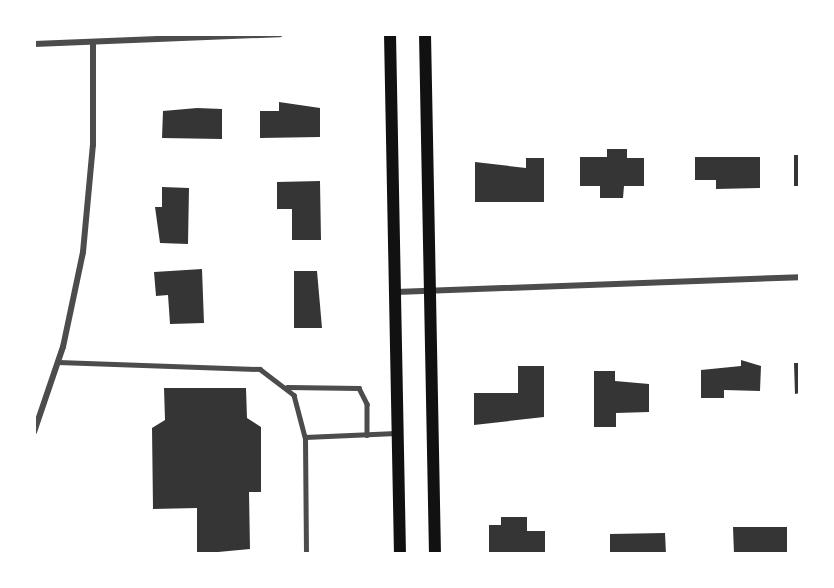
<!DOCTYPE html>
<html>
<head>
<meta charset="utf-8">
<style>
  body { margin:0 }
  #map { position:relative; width:834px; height:588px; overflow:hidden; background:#fff; font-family:"Work Sans",sans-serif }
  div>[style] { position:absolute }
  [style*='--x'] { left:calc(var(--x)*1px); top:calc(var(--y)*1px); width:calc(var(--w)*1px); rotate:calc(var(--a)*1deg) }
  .building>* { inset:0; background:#353535 }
  .service>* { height:4.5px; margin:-2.25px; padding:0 2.25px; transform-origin:2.25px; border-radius:2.25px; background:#4c4c4c }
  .minor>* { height:6px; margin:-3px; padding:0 3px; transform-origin:3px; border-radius:3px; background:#4c4c4c }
  .secondary>* { height:12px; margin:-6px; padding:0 6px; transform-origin:6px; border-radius:6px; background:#111 }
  span { translate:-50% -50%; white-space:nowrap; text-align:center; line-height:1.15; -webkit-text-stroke:5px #fff; paint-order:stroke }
  .frame { position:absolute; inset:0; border:36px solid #fff; pointer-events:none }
</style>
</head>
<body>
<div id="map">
  <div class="building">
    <div style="clip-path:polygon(279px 102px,320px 108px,320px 137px,260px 138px,260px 111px,279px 111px)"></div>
    <div style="clip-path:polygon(197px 108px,222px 109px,222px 139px,162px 138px,163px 111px)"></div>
    <div style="clip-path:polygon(607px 149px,627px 149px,627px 158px,644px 158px,644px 186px,624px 186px,623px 198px,600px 198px,600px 186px,580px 186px,580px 157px,607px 157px)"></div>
    <div style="clip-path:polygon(794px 155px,800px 155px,800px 186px,794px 186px)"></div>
    <div style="clip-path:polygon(695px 157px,760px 157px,760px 188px,716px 189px,716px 180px,695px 180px)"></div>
    <div style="clip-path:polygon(526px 158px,544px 158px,544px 202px,475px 202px,475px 162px,526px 168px)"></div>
    <div style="clip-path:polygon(320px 181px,321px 240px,292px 240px,292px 209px,277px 209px,277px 182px)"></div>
    <div style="clip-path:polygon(162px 187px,189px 188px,188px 244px,160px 243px,155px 207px,162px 207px)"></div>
    <div style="clip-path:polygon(202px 269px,204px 323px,170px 324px,168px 295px,156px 296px,154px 272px)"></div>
    <div style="clip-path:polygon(294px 271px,317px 271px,322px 328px,294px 328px)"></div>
    <div style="clip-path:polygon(741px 360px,761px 366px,760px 391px,724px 390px,724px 398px,701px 398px,701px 370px,741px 366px)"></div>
    <div style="clip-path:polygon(794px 363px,800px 363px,800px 393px,795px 394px)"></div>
    <div style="clip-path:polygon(518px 366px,544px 366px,544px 417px,474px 425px,474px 393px,518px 393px)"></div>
    <div style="clip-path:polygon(594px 371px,615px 371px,615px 381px,649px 384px,649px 412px,616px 413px,616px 427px,594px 427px)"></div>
    <div style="clip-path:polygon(164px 388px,246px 388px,247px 418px,261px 427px,261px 492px,249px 492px,250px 549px,197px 554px,197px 508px,153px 509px,152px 428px,165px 420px)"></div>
    <div style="clip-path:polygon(501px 517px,527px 517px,527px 531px,545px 531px,545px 554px,489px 554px,489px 525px,501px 525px)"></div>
    <div style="clip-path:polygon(733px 527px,787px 527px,787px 554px,734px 554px)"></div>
    <div style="clip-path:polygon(665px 533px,666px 554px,610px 554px,610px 534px)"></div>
  </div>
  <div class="service">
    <div style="--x:58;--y:362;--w:202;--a:2"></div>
    <div style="--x:260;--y:369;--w:43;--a:37.4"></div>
    <div style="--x:294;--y:395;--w:43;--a:75.3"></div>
    <div style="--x:287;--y:387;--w:72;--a:0.8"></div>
    <div style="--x:359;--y:388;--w:18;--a:63"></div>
    <div style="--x:367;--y:404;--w:31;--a:90"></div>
    <div style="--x:306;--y:554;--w:117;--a:-90.5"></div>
    <div style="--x:305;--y:437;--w:91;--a:-2.5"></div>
  </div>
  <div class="minor">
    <div style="--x:34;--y:44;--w:246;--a:-2.3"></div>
    <div style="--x:396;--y:292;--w:404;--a:-2.1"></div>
    <div style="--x:34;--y:432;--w:90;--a:-71.2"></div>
    <div style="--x:63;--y:347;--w:97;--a:-78.1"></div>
    <div style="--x:83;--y:252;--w:107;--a:-84.7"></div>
    <div style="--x:93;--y:145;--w:102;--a:-90"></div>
  </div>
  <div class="secondary">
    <div style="--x:390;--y:34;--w:520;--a:88.9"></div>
    <div style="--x:425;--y:34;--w:520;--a:88.9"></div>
  </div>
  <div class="frame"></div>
</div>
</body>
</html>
